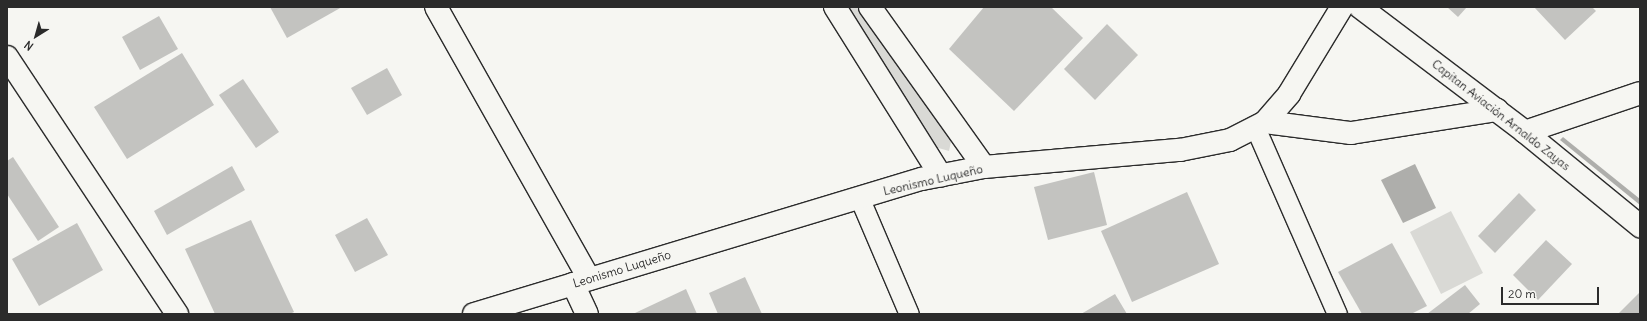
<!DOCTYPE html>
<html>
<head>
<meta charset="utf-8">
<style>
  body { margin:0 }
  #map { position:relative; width:1647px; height:321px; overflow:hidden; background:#f6f6f2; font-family:Delius,sans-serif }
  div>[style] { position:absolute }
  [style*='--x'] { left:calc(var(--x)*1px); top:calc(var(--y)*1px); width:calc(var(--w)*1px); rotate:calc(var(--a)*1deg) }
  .green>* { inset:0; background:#d9d9d5 }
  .water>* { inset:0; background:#aeaeab }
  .building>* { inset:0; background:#c3c3c0 }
  .roads { filter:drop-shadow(1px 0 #2b2b2b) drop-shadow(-1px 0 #2b2b2b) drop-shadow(0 1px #2b2b2b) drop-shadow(0 -1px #2b2b2b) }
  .lane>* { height:19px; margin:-9.5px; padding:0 9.5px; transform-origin:9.5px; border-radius:9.5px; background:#f6f6f2 }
  .street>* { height:22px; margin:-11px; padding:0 11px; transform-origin:11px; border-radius:11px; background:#f6f6f2 }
  .secondary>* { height:22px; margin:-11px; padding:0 11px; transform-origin:11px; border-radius:11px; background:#f6f6f2 }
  span { translate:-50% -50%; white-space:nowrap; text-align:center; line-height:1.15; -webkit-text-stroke:3.5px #f6f6f2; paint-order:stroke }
  .street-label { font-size:12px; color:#2b2b2b }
  .frame { position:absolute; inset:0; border:8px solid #2b2b2b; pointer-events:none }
  .north { position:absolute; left:16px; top:16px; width:40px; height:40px; -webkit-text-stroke:3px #f6f6f2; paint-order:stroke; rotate:217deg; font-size:11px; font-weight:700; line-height:16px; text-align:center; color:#2b2b2b }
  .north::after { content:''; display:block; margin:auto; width:14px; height:18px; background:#2b2b2b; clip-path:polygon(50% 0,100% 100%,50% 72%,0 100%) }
  .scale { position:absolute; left:1501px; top:287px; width:98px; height:18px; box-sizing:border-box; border:2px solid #2b2b2b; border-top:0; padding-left:5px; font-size:12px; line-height:14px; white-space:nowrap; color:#2b2b2b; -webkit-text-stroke:3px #f6f6f2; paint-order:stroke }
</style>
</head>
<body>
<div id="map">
  <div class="green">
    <div style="clip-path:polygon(845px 7px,859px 7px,952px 137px,949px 151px,935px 147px)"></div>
    <div style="clip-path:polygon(1451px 211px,1483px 273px,1441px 294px,1410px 232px)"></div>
  </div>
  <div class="water">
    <div style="clip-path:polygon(1563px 137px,1640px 199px,1640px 205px,1560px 140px)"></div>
    <div style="clip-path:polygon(1415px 164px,1436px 208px,1403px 223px,1381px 180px)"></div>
  </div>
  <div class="building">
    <div style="clip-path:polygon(270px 7px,342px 7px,287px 38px)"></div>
    <div style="clip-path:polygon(984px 7px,1051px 7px,1083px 38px,1014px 111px,949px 49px)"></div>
    <div style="clip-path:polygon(1447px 7px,1467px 7px,1458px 17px)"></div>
    <div style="clip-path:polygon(1534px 7px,1592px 7px,1596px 11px,1565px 40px)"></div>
    <div style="clip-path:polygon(159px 16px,178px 49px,140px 70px,122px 37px)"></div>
    <div style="clip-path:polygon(1107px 24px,1138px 55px,1095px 100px,1064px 69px)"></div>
    <div style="clip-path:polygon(182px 53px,214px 105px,127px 159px,94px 107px)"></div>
    <div style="clip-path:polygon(387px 68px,402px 95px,367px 115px,351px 88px)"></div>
    <div style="clip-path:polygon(243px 79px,279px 132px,256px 148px,219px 95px)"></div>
    <div style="clip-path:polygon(13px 157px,59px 227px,38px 241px,7px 194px,7px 161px)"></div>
    <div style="clip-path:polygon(232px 166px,245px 190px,167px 235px,154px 211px)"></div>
    <div style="clip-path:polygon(1094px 172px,1107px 225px,1048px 240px,1034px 187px)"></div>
    <div style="clip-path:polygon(1187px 192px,1219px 264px,1132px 302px,1101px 231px)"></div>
    <div style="clip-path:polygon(1519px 193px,1536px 210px,1495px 253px,1478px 236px)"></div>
    <div style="clip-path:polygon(367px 218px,388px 255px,355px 272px,335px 235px)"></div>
    <div style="clip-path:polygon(251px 220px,294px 312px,290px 314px,215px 314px,185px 249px)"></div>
    <div style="clip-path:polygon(77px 223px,103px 270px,39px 306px,12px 259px)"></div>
    <div style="clip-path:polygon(1546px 240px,1572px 264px,1538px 300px,1513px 275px)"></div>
    <div style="clip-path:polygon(1392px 243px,1427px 306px,1411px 314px,1362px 314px,1338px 272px)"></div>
    <div style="clip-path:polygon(745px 277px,762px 314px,718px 314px,709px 293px)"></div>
    <div style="clip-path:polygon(1465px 285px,1480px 304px,1468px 314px,1427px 314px)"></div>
    <div style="clip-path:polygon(686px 289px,697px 314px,635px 314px,635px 313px)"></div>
    <div style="clip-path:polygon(1640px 292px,1640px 314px,1618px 314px)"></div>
    <div style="clip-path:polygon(1115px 294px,1127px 314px,1081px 314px)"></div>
  </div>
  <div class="roads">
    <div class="lane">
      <div style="--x:1255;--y:127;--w:204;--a:66.3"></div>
      <div style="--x:859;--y:197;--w:127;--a:66.9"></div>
    </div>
    <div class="street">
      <div style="--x:436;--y:7;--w:312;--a:60.6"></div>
      <div style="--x:835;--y:7;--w:199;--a:57.9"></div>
      <div style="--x:870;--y:7;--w:196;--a:54.5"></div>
      <div style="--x:1360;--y:7;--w:207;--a:37.1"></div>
      <div style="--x:1525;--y:132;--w:149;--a:39.3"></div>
      <div style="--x:7;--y:57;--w:308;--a:56.5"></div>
      <div style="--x:1265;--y:122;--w:87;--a:7.3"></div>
      <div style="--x:1351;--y:133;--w:148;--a:-9"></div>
      <div style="--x:1525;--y:132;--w:121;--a:-18.7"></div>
      <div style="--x:573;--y:284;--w:33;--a:65"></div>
    </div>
    <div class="secondary">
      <div style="--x:474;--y:314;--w:468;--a:-16.8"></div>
      <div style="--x:922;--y:179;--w:63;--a:-11"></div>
      <div style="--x:984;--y:167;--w:197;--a:-5"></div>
      <div style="--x:1180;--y:150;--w:51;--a:-11.3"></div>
      <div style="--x:1230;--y:140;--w:39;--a:-27"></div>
      <div style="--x:1265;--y:122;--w:37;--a:-49"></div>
      <div style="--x:1289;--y:94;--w:102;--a:-58.7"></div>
    </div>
  </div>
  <div class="street-label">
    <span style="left:1501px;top:115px;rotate:38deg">Capitan Aviación Arnaldo Zayas</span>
    <span style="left:933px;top:180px;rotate:-13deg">Leonismo Luqueño</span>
    <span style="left:622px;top:269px;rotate:-17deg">Leonismo Luqueño</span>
  </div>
  <div class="frame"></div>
  <div class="north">N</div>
  <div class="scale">20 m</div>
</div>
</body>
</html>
